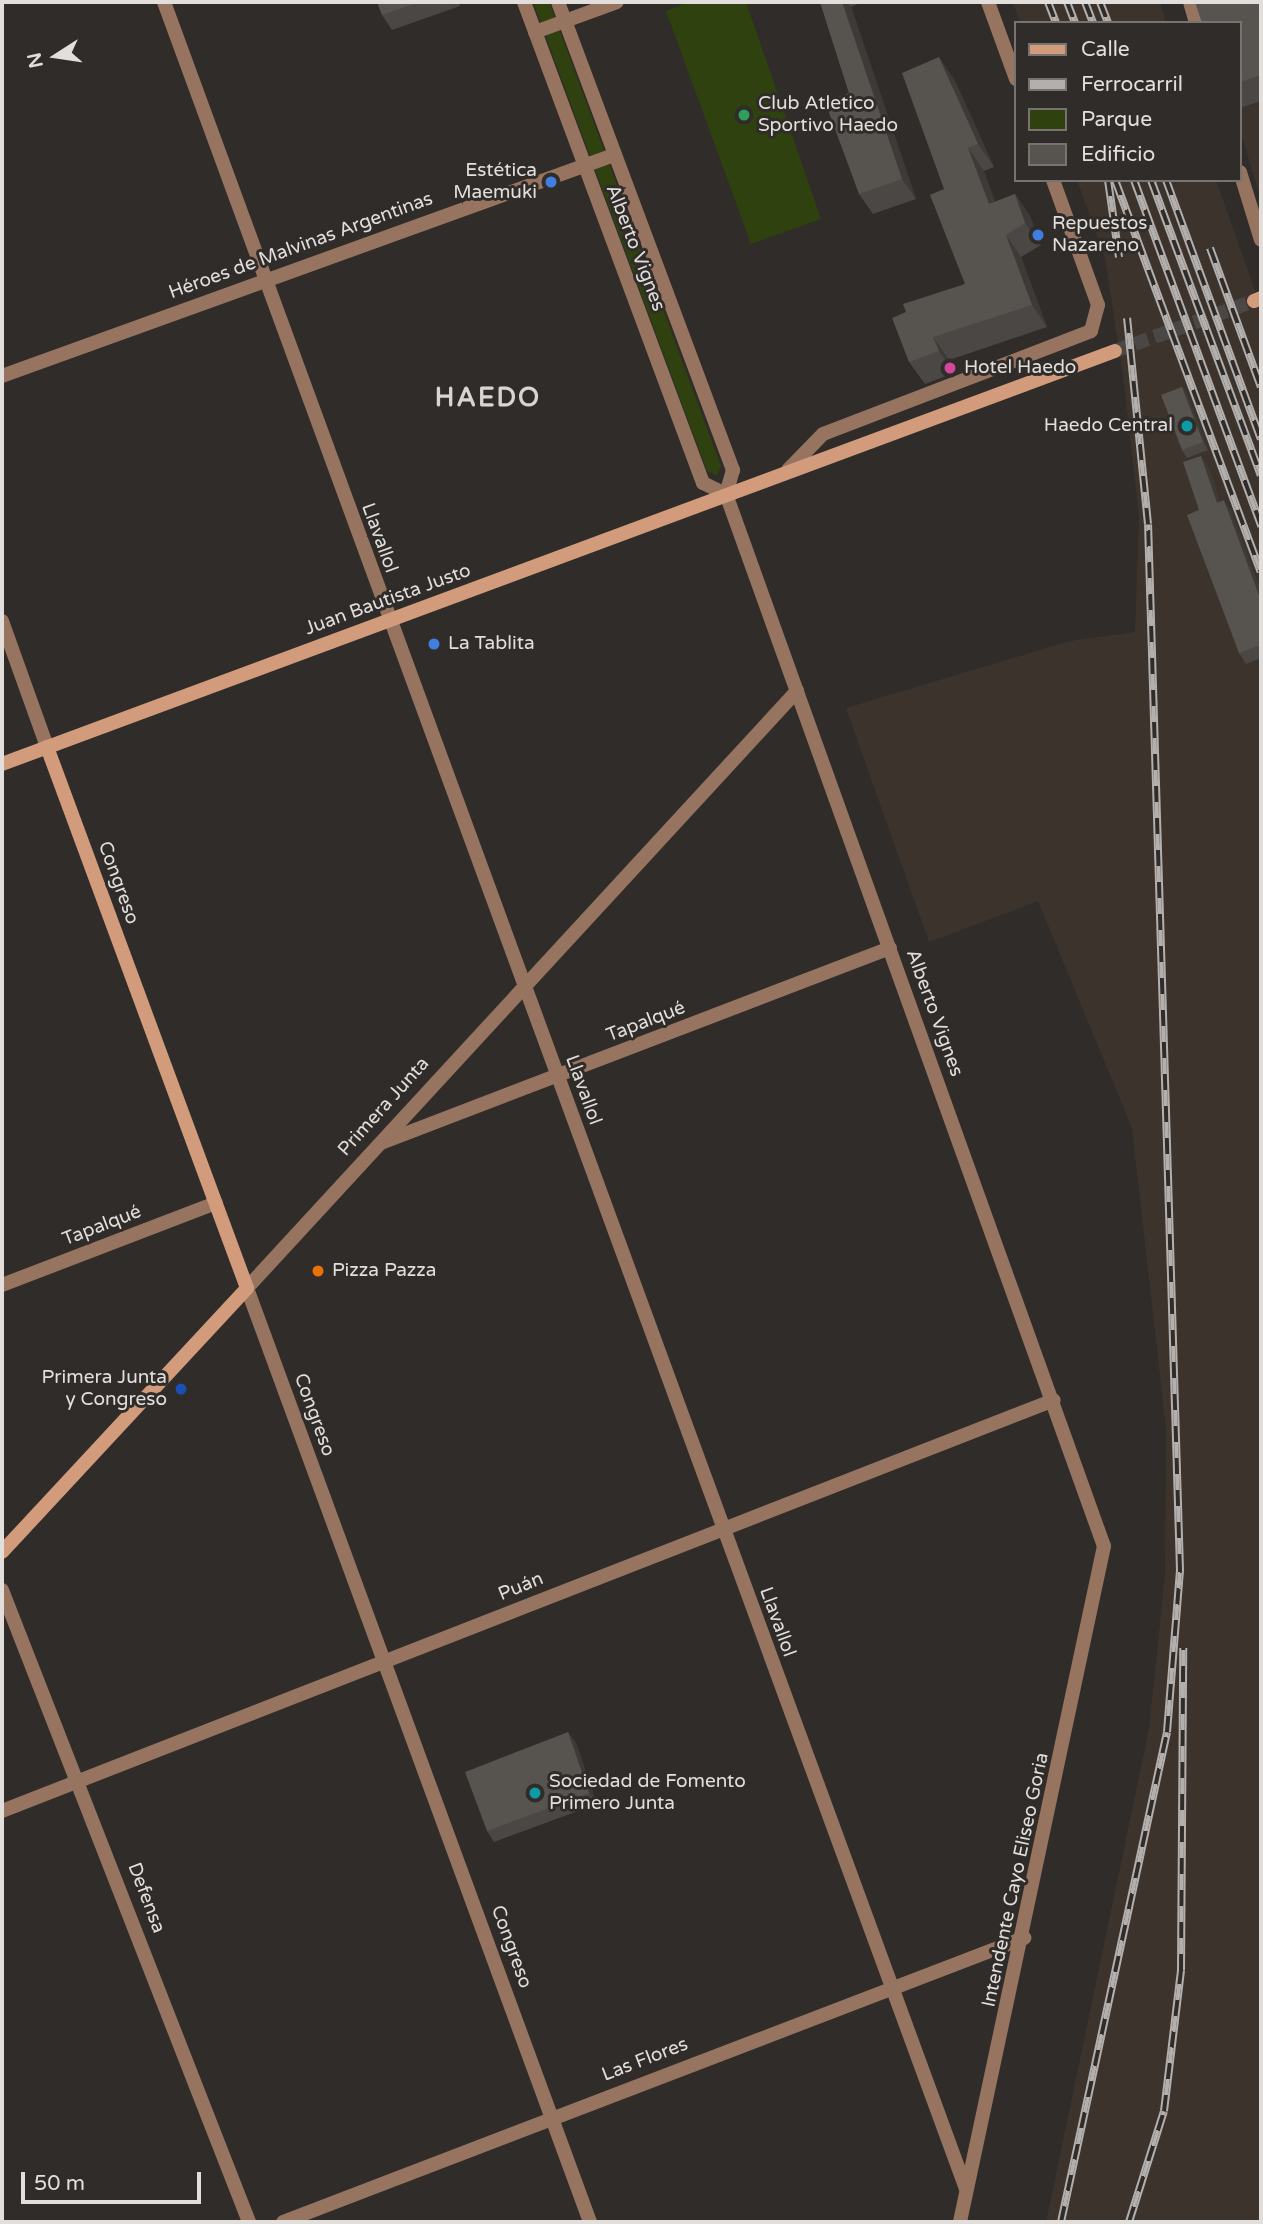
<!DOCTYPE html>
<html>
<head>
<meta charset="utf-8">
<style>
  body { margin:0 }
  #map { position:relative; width:1263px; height:2224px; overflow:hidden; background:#302c29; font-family:"Varela Round",sans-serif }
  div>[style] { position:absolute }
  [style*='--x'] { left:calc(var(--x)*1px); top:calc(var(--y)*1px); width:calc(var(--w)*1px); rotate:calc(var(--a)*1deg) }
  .built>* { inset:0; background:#3c332c }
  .green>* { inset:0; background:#2f410f }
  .secondary-tunnel>* { height:14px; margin-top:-7px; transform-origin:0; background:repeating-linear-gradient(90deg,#4b4744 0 14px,transparent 0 21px) }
  .street>* { height:14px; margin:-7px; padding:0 7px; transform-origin:7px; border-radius:7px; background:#967460 }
  .secondary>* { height:14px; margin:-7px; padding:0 7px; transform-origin:7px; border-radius:7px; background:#d29c7c }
  .rail>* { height:8px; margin-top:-4px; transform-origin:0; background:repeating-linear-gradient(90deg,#302c29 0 16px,#b3afad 0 32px); box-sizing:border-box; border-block:2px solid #b3afad }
  .wall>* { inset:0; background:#4b4744 }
  .shaded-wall>* { inset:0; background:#3d3a37 }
  .building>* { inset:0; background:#57534f }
  .dots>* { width:19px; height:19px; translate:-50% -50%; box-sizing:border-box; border:4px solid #302c29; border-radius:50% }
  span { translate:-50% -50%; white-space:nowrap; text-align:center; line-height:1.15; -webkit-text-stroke:6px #302c29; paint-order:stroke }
  .poi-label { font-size:19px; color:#e1dedc }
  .left { translate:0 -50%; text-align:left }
  .right { translate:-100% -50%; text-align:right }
  .street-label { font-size:19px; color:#e1dedc }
  .district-label { font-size:26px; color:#d9d4d0; font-weight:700; letter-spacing:2px }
  .frame { position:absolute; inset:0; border:4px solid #e1dedc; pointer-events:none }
  .legend { position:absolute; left:1014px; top:21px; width:228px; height:161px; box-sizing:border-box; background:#302c29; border:2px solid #777371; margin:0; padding:9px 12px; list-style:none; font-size:21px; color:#e1dedc }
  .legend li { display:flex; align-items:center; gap:14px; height:35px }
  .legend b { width:35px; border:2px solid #777371 }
  .north { position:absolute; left:21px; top:21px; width:70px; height:70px; -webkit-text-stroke:5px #302c29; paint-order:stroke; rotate:258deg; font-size:19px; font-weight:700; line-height:28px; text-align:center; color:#e1dedc }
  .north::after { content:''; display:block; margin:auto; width:24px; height:32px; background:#e1dedc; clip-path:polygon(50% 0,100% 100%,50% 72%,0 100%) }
  .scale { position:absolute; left:21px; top:2172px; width:180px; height:32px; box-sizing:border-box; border:4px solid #e1dedc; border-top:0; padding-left:9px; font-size:21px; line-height:24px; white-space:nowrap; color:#e1dedc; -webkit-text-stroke:5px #302c29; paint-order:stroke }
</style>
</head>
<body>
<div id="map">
  <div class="built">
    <div style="clip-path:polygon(1013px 2px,1160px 2px,1166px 23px,1020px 23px)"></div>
    <div style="clip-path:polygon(1261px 2px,1261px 200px,1240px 130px,1240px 23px)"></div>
    <div style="clip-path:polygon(1077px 180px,1216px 180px,1261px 308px,1261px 2222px,1046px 2222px,1149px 1729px,1165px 1575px,1166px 1429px,1132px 1128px,1038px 901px,929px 942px,846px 708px,1070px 641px,1135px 632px,1139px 516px,1123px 375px,1105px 258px)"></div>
  </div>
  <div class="green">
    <div style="clip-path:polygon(533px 2px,549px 2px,721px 466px,717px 476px,707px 471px)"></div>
    <div style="clip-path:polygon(689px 2px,746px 2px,821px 219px,751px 244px,666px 11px)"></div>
  </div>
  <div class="secondary-tunnel">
    <div style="--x:1115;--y:351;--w:148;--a:-19.8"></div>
  </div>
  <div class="street">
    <div style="--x:164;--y:2;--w:2329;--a:69.86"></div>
    <div style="--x:524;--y:2;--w:513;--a:69.59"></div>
    <div style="--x:703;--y:483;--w:25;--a:26"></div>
    <div style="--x:558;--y:2;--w:500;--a:69.5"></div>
    <div style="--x:733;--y:470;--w:25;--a:106"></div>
    <div style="--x:726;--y:494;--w:1118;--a:70.24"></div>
    <div style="--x:1104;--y:1546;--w:691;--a:102.03"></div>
    <div style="--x:988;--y:2;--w:82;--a:70"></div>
    <div style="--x:1190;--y:2;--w:22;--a:74"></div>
    <div style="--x:535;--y:32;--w:87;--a:-20.1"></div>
    <div style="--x:1240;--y:172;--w:71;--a:72.8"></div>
    <div style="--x:2;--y:376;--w:651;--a:-19.86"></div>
    <div style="--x:788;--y:470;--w:50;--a:-45.8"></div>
    <div style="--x:823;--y:434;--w:287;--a:-21"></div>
    <div style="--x:1091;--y:331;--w:27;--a:-75"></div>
    <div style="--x:1098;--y:305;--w:133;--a:-109.8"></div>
    <div style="--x:2;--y:621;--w:134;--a:70.3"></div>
    <div style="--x:381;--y:1143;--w:545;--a:-20.96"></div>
    <div style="--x:2;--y:1285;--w:229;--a:-21"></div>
    <div style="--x:2;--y:1590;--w:679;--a:68.65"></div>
    <div style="--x:2;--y:1811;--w:1129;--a:-21.34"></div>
    <div style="--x:283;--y:2222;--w:794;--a:-20.97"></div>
    <div style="--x:590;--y:2222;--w:995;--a:-110.17"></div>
    <div style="--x:247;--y:1288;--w:812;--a:-47.35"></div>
  </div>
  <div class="secondary">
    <div style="--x:1254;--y:301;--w:8;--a:-23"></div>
    <div style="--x:2;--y:764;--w:1187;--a:-20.36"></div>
    <div style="--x:2;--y:1552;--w:360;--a:-47.1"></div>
    <div style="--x:247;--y:1288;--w:577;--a:-110.29"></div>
  </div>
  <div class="rail">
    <div style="--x:1048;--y:2;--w:22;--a:69"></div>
    <div style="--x:1067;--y:2;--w:22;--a:69"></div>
    <div style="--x:1085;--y:2;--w:22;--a:69"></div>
    <div style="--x:1100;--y:2;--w:22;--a:69"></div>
    <div style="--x:1108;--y:180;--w:78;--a:81.9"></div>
    <div style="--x:1115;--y:180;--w:418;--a:69.6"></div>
    <div style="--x:1134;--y:180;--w:369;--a:69.8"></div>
    <div style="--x:1151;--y:180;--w:315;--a:69.6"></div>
    <div style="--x:1166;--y:180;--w:276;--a:69.9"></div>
    <div style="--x:1210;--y:248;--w:148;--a:69.9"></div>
    <div style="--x:1061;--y:2222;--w:501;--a:-77.79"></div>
    <div style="--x:1167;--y:1732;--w:163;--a:-85.4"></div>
    <div style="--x:1180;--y:1570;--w:1046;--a:-91.75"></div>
    <div style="--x:1148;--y:524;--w:207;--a:-95.8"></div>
    <div style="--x:1129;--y:2222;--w:116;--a:-72.5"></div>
    <div style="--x:1164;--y:2111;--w:142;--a:-83.1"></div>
    <div style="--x:1181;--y:1970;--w:322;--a:-89.6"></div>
  </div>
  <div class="wall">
    <div style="clip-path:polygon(377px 2px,459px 2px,460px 6px,392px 30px,382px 15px)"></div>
    <div style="clip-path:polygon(820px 2px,862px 2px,851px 7px,916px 199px,873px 214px,859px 194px,849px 93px)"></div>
    <div style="clip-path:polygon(1261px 2px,1261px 101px,1240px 108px,1240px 23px)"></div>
    <div style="clip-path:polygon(954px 79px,994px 167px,984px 171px,995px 202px,1015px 194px,1030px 216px,1041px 245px,1021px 257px,1047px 327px,949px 360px,954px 373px,925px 384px,909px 362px,906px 312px,965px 284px,944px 189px)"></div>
    <div style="clip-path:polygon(1182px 387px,1187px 394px,1208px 450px,1187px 458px,1182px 450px)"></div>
    <div style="clip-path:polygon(1201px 456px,1208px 467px,1220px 502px,1231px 511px,1261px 592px,1261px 658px,1246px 664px,1239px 653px,1199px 510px)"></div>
    <div style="clip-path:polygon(568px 1732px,576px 1743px,597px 1804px,494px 1842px,487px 1831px)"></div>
  </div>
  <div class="shaded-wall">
    <div style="clip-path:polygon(842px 2px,847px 2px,851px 7px,916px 199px,902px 179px)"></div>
    <div style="clip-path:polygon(939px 57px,954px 79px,994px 167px,978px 144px)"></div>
    <div style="clip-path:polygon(968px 148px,984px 171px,1004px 226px,989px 204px)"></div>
    <div style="clip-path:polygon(1015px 194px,1030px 216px,1041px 245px,1025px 223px)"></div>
    <div style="clip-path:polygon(1006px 235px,1021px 257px,1047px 327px,1032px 305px)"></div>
    <div style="clip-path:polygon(933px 337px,949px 360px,954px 373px,939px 351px)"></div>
    <div style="clip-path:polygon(1182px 387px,1187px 394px,1208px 450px,1203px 442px)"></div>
    <div style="clip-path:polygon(1201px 456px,1208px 467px,1224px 514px,1217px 503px)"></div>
    <div style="clip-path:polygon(1224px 500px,1231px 511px,1261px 592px,1261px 601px)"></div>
    <div style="clip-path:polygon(568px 1732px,576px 1743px,597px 1804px,589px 1793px)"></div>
  </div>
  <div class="building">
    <div style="clip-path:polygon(377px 2px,420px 2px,382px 15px)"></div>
    <div style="clip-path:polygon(820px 2px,842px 2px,902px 179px,859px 194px,825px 102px,849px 93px)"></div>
    <div style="clip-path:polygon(1195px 2px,1261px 2px,1261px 75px,1240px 82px,1240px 23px,1202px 23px)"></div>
    <div style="clip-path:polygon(939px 57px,978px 144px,968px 148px,989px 204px,1015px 194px,1025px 223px,1006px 235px,1032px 305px,933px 337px,939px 351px,909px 362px,892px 318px,906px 312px,903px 304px,965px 284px,930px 195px,944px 189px,902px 73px)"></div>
    <div style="clip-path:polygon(1182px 387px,1203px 442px,1182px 450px,1161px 395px)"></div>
    <div style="clip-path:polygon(1201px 456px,1217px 503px,1224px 500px,1261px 601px,1261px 645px,1239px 653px,1187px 515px,1199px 510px,1183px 462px)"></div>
    <div style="clip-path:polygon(568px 1732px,589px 1793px,487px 1831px,465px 1772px)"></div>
  </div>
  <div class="dots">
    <div style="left:744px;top:115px;background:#2e9e5b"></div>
    <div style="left:551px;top:182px;background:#3f7fe0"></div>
    <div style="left:1038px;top:235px;background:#3f7fe0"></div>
    <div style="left:950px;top:368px;background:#d1479c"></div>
    <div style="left:1187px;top:426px;background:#0f9aa8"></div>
    <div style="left:434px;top:644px;background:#3f7fe0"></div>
    <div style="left:318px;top:1271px;background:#e8710a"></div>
    <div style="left:181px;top:1389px;background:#1a4fb4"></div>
    <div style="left:535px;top:1793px;background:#0f9aa8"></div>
  </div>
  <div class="poi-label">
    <span class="left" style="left:758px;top:115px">Club Atletico<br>Sportivo Haedo</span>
    <span class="right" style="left:537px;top:182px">Estética<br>Maemuki</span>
    <span class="left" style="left:1052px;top:235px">Repuestos<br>Nazareno</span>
    <span class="left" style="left:964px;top:368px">Hotel Haedo</span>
    <span class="right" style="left:1173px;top:426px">Haedo Central</span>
    <span class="left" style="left:448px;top:644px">La Tablita</span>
    <span class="left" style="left:332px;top:1271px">Pizza Pazza</span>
    <span class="right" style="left:167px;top:1389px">Primera Junta<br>y Congreso</span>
    <span class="left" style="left:549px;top:1793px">Sociedad de Fomento<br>Primero Junta</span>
  </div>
  <div class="street-label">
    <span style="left:301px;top:246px;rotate:-20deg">Héroes de Malvinas Argentinas</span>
    <span style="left:635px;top:248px;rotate:69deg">Alberto Vignes</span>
    <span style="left:379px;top:538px;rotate:70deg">Llavallol</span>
    <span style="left:388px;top:600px;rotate:-20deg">Juan Bautista Justo</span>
    <span style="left:118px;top:883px;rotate:70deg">Congreso</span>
    <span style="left:934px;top:1013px;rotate:70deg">Alberto Vignes</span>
    <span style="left:646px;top:1022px;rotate:-21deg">Tapalqué</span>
    <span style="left:583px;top:1090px;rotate:70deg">Llavallol</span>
    <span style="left:384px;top:1107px;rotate:-48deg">Primera Junta</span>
    <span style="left:102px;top:1226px;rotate:-21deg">Tapalqué</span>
    <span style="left:314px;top:1415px;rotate:70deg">Congreso</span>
    <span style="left:521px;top:1587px;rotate:-22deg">Puán</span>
    <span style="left:777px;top:1622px;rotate:70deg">Llavallol</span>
    <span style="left:1016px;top:1880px;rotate:-78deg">Intendente Cayo Eliseo Goria</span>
    <span style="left:146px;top:1898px;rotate:69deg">Defensa</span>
    <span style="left:511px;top:1947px;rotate:70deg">Congreso</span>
    <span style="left:645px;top:2060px;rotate:-21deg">Las Flores</span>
  </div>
  <div class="district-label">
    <span style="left:488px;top:398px">HAEDO</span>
  </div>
  <div class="frame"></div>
  <ul class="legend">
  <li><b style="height:9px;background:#d29c7c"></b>Calle</li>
  <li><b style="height:9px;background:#b3afad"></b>Ferrocarril</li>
  <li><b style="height:19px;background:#2f410f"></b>Parque</li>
  <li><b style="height:19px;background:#57534f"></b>Edificio</li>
  </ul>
  <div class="north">N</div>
  <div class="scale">50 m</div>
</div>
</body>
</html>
